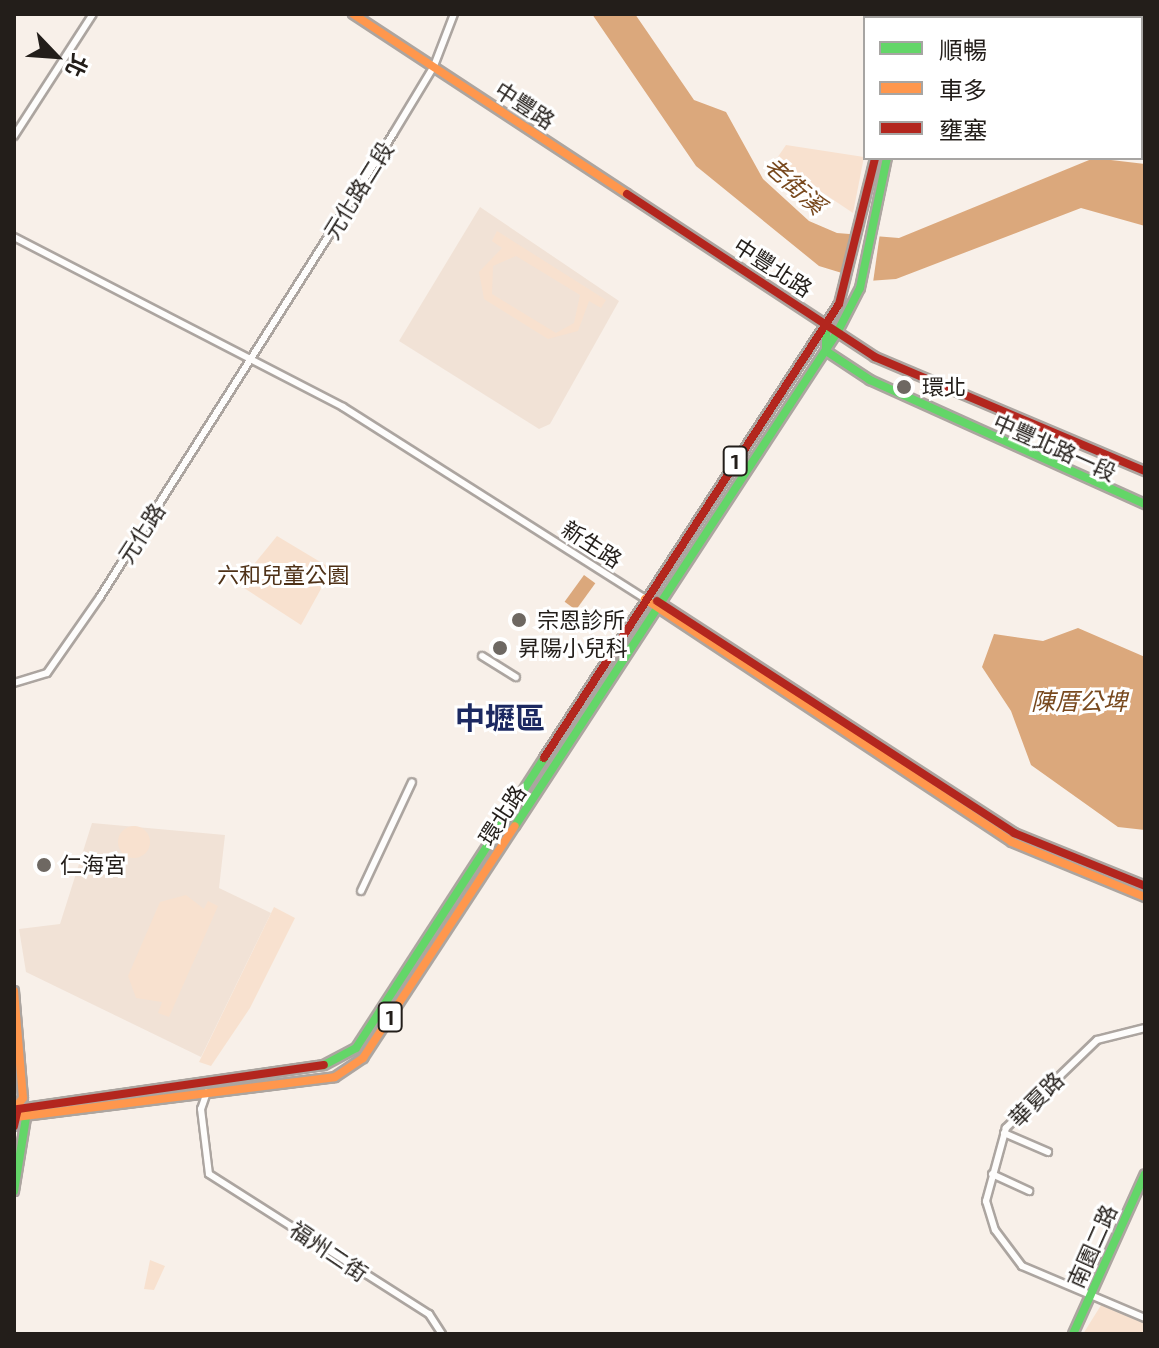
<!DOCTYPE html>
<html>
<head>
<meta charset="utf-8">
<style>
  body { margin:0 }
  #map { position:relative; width:1159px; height:1348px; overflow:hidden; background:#f8f0e9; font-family:"Exo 2","Noto Sans TC",sans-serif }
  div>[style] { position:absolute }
  .built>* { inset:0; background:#f1e2d6 }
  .green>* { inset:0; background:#f8e1cf }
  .round { border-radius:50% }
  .water>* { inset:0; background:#dba87c; transform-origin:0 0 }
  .pier>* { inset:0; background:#f8f0e9; transform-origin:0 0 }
  .roads { filter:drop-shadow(2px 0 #aca5a0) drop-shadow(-2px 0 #aca5a0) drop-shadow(0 2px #aca5a0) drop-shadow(0 -2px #aca5a0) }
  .street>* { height:6px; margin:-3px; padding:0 3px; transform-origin:3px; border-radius:3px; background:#fefdfc }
  .fast>* { height:8px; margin:-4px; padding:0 4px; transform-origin:4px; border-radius:4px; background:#63d668 }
  .slow>* { height:8px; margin:-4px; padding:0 4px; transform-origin:4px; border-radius:4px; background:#ff974d }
  .jam>* { height:8px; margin:-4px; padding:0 4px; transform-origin:4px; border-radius:4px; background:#b3261e }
  .dots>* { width:22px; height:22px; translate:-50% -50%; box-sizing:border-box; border:4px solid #fff; border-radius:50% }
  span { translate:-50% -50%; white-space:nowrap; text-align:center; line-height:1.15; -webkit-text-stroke:6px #fff; paint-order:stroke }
  .shield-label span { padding:2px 6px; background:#fff; border:2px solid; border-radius:6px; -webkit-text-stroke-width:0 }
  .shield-label { font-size:20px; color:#231e1a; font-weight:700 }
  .street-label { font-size:22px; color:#231e1a }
  .poi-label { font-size:22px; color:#231e1a }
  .left { translate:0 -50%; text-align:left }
  .park-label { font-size:22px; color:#4f3218 }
  .water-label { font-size:24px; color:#78491e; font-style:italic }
  .district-label { font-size:30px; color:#1c2961; font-weight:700 }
  .frame { position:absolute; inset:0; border:16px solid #231e1a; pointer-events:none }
  .legend { position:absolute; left:863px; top:16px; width:280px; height:144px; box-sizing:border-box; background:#fff; border:2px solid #a7a5a3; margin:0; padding:10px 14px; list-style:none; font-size:24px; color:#231e1a }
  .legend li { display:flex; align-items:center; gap:16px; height:40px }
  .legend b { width:40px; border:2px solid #a7a5a3 }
  .north { position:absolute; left:16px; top:16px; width:80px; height:80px; -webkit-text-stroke:6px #fff; paint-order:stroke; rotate:115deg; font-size:22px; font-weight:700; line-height:32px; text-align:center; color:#231e1a }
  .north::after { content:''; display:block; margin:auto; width:28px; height:36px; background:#231e1a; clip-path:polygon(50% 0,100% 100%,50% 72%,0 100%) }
</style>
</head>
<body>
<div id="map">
  <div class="built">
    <i style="clip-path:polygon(480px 207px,619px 301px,550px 424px,539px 429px,399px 341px)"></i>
    <i style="clip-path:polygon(92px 823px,225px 835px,219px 888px,271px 913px,201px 1057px,26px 972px,19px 929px,60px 924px)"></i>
  </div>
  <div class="green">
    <i style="clip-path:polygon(786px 145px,864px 157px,853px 213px,775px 161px)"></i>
    <i style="clip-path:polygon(evenodd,497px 231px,606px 300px,601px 308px,589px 301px,578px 331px,548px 339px,484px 299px,479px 272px,502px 248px,492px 241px,497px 231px,516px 256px,580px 295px,574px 323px,556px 333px,492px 294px,493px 266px,516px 256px)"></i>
    <i style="clip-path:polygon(277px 536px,332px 569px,301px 625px,238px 584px)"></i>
    <i class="round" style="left:118px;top:826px;width:32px;height:32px"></i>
    <i style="clip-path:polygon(186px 895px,204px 909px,208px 901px,218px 906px,169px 1017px,158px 1013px,162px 1002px,136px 998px,128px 976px,160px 902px)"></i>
    <i style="clip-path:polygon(274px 907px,295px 918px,250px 1008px,211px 1066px,199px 1062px)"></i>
    <i style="clip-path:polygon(150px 1260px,165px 1266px,154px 1290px,144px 1289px)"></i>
    <i style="clip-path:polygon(1103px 1302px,1145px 1321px,1144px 1334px,1083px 1334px)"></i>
  </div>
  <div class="water">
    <i style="clip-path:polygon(592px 14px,635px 14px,694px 100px,726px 112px,763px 179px,809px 221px,837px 233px,899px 238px,1094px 158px,1145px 164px,1145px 226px,1081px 208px,896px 279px,868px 281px,819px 266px,696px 166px)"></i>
    <i style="left:584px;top:575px;width:14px;height:33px;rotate:36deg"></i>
    <i style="clip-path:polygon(1078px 628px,1145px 657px,1145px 830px,1118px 827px,1031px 765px,1011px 711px,982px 667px,994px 634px,1043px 641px)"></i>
  </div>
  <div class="pier">
    <i style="left:853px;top:231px;width:27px;height:48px;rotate:8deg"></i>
  </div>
  <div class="roads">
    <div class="street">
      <i style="left:14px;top:136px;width:145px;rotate:-57.1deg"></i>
      <i style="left:14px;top:237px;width:370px;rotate:27.3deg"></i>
      <i style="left:343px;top:407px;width:358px;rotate:32.4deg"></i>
      <i style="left:482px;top:656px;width:40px;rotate:32deg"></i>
      <i style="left:14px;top:683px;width:34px;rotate:-17deg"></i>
      <i style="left:47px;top:673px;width:93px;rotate:-55.1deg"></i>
      <i style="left:100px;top:597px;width:548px;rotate:-57.67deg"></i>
      <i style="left:393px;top:134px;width:79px;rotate:-58.9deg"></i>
      <i style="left:434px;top:66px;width:56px;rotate:-69deg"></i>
      <i style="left:361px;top:891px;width:120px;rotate:-64.9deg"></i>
      <i style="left:1145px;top:1028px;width:49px;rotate:166deg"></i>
      <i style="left:1097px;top:1040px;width:127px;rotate:136deg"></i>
      <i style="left:1006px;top:1128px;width:76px;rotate:105.3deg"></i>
      <i style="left:986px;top:1201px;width:30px;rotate:73deg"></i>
      <i style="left:995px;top:1230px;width:45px;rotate:53.1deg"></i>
      <i style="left:1022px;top:1266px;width:134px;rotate:22.9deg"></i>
      <i style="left:207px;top:1092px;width:18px;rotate:109deg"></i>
      <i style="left:201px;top:1109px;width:65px;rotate:83deg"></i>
      <i style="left:209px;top:1174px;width:261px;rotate:32.5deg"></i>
      <i style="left:429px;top:1314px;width:24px;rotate:57deg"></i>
      <i style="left:1004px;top:1133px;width:48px;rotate:23.4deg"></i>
      <i style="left:992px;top:1174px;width:41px;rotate:24.7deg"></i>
    </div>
    <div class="fast">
      <i style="left:904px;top:18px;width:4px;rotate:-76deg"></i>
      <i style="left:916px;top:18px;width:4px;rotate:-76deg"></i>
      <i style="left:826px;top:324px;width:27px;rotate:90deg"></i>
      <i style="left:826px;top:351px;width:53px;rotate:33.4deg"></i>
      <i style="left:870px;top:380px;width:302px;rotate:24.3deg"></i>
      <i style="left:515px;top:826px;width:591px;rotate:-56.87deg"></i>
      <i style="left:838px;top:331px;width:48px;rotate:-62.9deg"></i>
      <i style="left:860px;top:288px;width:133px;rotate:-78.3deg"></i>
      <i style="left:324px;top:1065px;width:36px;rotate:-28deg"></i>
      <i style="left:356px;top:1048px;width:346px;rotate:-57deg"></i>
      <i style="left:14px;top:1191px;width:80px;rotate:-80.7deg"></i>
      <i style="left:1073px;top:1334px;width:175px;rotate:-65.8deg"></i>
    </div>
    <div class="slow">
      <i style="left:353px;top:14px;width:328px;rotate:33.3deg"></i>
      <i style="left:645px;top:599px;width:440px;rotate:33.5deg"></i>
      <i style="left:1012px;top:842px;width:144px;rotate:22.5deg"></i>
      <i style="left:14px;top:991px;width:107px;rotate:85.2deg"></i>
      <i style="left:23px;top:1098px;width:15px;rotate:127deg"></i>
      <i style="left:16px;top:1117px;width:321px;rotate:-7.1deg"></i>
      <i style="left:335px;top:1077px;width:34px;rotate:-34deg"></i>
      <i style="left:363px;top:1058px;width:277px;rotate:-56.8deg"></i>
    </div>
    <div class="jam">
      <i style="left:627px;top:194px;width:297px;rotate:33.3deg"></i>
      <i style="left:875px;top:357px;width:293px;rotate:22.9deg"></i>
      <i style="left:657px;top:601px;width:426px;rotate:33deg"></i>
      <i style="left:1014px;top:833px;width:141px;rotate:22deg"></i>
      <i style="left:544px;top:758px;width:541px;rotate:-56.99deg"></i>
      <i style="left:839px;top:304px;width:150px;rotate:-76.1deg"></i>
      <i style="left:14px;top:1126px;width:17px;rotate:-77deg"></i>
      <i style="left:18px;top:1109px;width:309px;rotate:-8.2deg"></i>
    </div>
  </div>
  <div class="dots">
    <i style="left:904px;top:387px;background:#6e6862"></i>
    <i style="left:519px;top:620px;background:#6e6862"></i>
    <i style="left:500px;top:648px;background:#6e6862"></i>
    <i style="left:44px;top:865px;background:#6e6862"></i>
  </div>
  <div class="shield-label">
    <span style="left:735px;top:461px">1</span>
    <span style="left:390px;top:1017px">1</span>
  </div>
  <div class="street-label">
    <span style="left:525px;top:105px;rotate:33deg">中豐路</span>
    <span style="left:358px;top:190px;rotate:-58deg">元化路二段</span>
    <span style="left:773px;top:267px;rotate:33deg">中豐北路</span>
    <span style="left:1055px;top:447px;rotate:24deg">中豐北路一段</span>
    <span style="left:141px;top:533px;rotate:-57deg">元化路</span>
    <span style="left:592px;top:544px;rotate:33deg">新生路</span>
    <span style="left:502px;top:815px;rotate:-57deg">環北路</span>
    <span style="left:1036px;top:1099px;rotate:-45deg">華夏路</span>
    <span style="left:1092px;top:1246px;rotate:-66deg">南園二路</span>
    <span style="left:329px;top:1251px;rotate:34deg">福州二街</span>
  </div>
  <div class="poi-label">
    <span class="left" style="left:922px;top:387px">環北</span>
    <span class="left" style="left:537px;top:620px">宗恩診所</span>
    <span class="left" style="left:518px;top:648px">昇陽小兒科</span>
    <span class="left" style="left:60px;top:865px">仁海宮</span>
  </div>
  <div class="park-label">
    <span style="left:283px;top:575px">六和兒童公園</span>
  </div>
  <div class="water-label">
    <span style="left:795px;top:185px;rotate:42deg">老街溪</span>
    <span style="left:1079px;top:701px">陳厝公埤</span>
  </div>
  <div class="district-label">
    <span style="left:500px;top:717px">中壢區</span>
  </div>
  <div class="frame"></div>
  <ul class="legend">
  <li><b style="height:10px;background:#63d668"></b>順暢</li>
  <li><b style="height:10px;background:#ff974d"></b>車多</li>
  <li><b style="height:10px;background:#b3261e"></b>壅塞</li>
  </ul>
  <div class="north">北</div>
</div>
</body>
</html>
